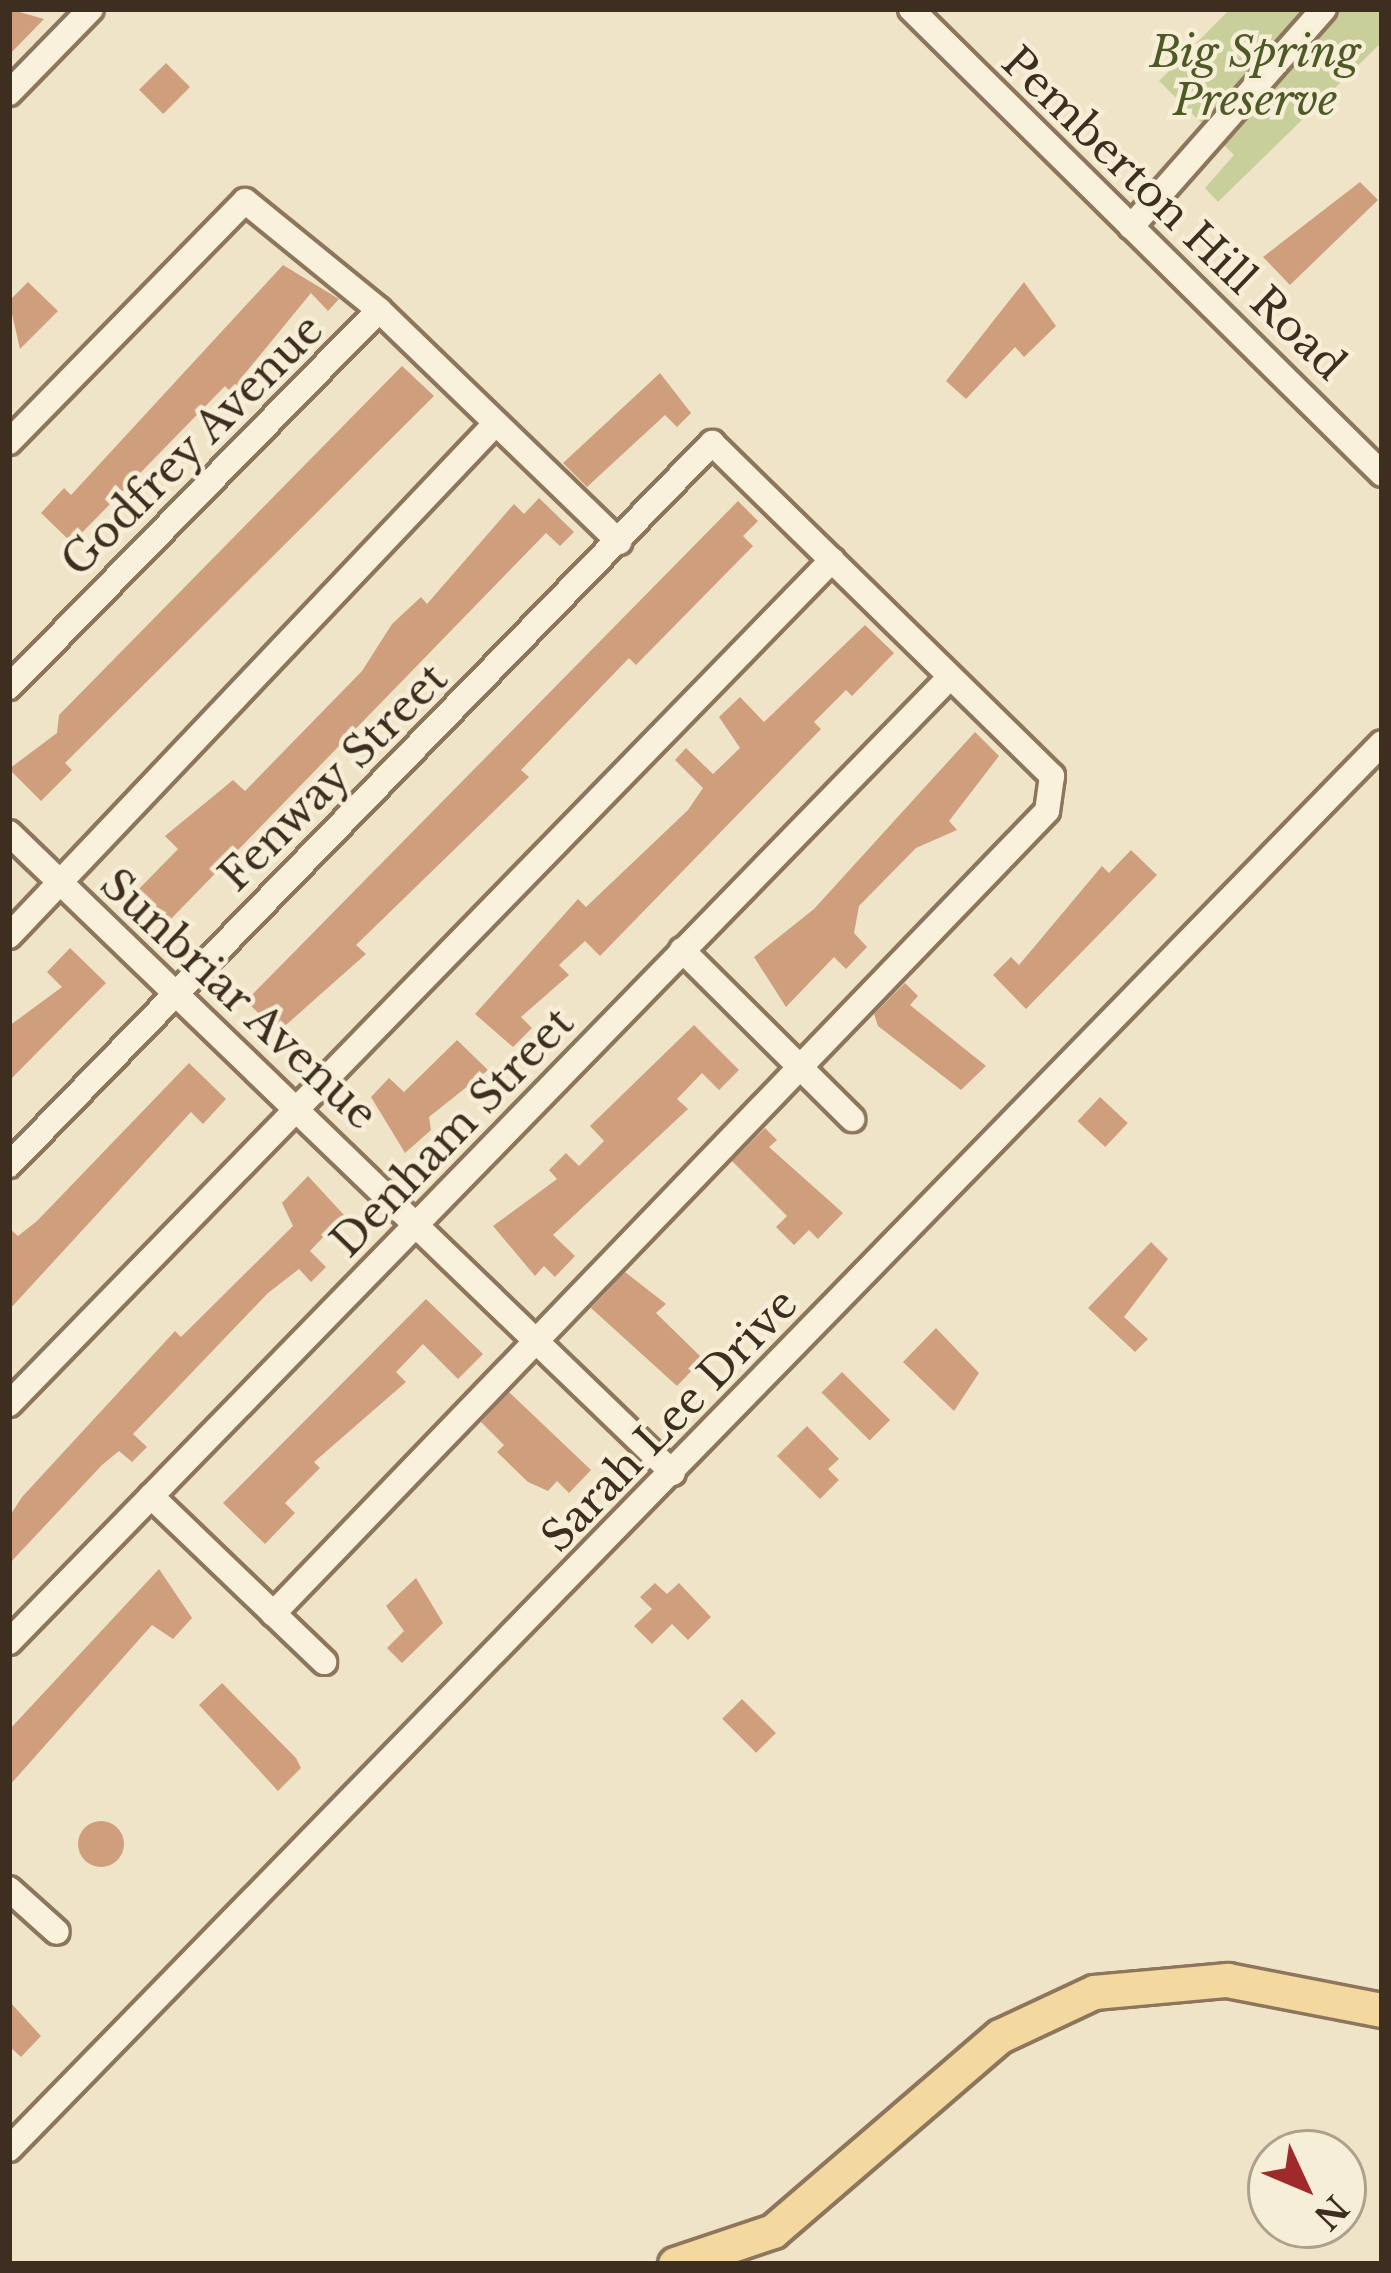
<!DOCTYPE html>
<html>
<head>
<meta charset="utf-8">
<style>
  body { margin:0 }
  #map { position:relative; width:1391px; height:2273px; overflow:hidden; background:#f0e4c8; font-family:"Libre Baskerville",serif }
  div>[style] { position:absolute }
  .green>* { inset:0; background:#c9cf9b }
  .building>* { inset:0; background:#cf9f7d; transform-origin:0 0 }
  .round { border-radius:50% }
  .roads { filter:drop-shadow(3px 0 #8d765c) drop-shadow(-3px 0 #8d765c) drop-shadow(0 3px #8d765c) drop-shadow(0 -3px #8d765c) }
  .minor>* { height:24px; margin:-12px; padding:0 12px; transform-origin:12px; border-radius:12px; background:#faf1dc }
  .major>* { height:33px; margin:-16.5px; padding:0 16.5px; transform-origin:16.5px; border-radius:16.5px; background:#f3d9a0 }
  span { translate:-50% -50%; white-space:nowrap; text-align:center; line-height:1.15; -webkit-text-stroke:9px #f7eed8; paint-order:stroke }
  .park-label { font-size:42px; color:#4d5a26; font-style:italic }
  .street-label { font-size:42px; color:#3d2e20 }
  .frame { position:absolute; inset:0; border:12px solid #3d2e20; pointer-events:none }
  .north { position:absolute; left:1247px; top:2129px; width:120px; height:120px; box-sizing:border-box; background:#f7eed8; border:3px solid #ada18e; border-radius:50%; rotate:134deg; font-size:33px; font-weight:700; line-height:48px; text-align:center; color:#3d2e20 }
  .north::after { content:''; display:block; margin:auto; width:42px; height:54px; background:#9e2a2b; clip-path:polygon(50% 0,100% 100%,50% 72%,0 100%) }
</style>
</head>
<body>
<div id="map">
  <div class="green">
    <i style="clip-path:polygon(1230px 9px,1382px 9px,1382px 42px,1218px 202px,1205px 188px,1234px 155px,1159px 81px)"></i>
  </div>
  <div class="building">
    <i style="clip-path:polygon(9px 9px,44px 19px,9px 55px)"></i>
    <i style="left:166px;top:63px;width:34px;height:38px;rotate:45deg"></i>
    <i style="clip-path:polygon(1360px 182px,1378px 200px,1290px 285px,1263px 257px)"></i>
    <i style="clip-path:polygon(283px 265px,339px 299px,328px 311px,311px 293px,242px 377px,250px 385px,237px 398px,225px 386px,72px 543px,41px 513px,64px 488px,71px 495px)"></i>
    <i style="clip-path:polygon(28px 282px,58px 311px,20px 349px,9px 301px)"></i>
    <i style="clip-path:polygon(1024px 282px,1056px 326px,1024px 357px,1015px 347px,966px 399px,946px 381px)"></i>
    <i style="clip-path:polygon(402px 366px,434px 396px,65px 763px,72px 770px,41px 801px,9px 769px,57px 733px,59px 715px)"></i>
    <i style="clip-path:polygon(660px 373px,691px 413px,677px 427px,665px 415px,587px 487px,563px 463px)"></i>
    <i style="clip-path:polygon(539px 498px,574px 532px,560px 546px,546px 533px,167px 923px,136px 892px,178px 849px,165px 836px,233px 780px,245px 791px,362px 671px,392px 624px,421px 597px,427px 604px,514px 504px,524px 514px)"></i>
    <i style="clip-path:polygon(738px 501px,758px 521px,743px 536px,753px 546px,636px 665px,629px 658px,521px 770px,529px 777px,356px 945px,366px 954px,278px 1032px,246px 1001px)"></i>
    <i style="clip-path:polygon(865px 625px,894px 653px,852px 696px,846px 690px,814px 722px,821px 729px,600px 956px,585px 941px,559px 965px,569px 975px,521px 1017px,532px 1028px,513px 1047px,475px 1014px,578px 899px,586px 907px,688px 810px,703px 788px,675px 760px,686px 748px,713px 774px,740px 748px,719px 717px,740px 697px,764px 722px)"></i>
    <i style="clip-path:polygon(975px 732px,999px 756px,949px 821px,957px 830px,916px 848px,859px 906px,854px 933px,867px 947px,846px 969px,834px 957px,786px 1007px,754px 957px,814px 909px)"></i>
    <i style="clip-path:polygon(1131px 850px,1157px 875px,1026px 1009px,993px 975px,1011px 957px,1019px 965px,1102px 866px,1109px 873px)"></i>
    <i style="clip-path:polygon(70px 948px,106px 983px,9px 1081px,9px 1026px,62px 987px,47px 972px)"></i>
    <i style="clip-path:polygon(905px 983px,918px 996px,910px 1005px,986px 1066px,961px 1090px,878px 1026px,874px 1014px)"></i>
    <i style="clip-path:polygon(694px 1025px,739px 1070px,719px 1090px,702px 1073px,677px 1099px,688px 1109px,553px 1235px,575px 1256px,555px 1277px,544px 1266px,535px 1276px,493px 1226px,557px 1179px,549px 1170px,566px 1153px,579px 1166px,604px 1141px,590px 1126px)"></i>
    <i style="clip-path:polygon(457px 1040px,488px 1070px,429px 1117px,431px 1130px,405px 1153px,371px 1097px,389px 1078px,404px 1092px)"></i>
    <i style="clip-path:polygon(189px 1063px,226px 1099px,203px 1124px,191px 1112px,9px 1310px,9px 1228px,18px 1236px,37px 1221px)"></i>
    <i style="left:1100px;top:1097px;width:38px;height:33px;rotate:43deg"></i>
    <i style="clip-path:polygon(765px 1128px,777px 1140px,769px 1147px,843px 1213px,818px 1239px,809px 1230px,794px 1245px,776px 1227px,787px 1216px,732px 1161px)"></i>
    <i style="clip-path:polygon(308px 1176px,344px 1215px,310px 1251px,326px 1267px,311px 1282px,299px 1269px,268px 1293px,133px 1434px,147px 1447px,132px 1462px,119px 1451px,102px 1465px,9px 1564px,9px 1517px,22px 1497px,175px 1331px,181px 1337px,293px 1226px,282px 1203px)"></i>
    <i style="clip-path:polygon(1151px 1242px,1168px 1259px,1124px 1317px,1148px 1339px,1135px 1352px,1088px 1308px)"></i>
    <i style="clip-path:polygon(625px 1272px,666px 1304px,656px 1313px,703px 1359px,677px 1386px,591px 1308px)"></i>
    <i style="clip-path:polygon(426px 1299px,483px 1354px,458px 1379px,423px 1344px,396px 1372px,406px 1382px,314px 1462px,320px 1468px,285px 1503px,295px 1513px,265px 1544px,223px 1503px)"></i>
    <i style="clip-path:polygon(936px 1328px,979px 1373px,954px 1411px,903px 1362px)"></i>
    <i style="left:842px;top:1372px;width:68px;height:29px;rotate:45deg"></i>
    <i style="clip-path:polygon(509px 1392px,591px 1470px,569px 1493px,557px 1481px,548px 1491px,528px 1482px,497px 1452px,504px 1445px,481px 1422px)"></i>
    <i style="clip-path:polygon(807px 1426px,839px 1459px,828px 1469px,839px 1480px,820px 1499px,777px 1456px)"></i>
    <i style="clip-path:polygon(159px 1569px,192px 1618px,173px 1639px,152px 1625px,9px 1786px,9px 1730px)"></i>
    <i style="clip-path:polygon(416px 1578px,443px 1623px,402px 1663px,387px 1648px,404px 1631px,386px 1606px)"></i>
    <i style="clip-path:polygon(655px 1583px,667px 1594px,679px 1583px,711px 1617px,688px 1640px,672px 1624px,652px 1644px,634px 1626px,652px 1609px,640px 1597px)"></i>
    <i style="clip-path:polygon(222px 1683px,296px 1758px,301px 1768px,278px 1791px,199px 1705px)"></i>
    <i style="left:742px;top:1699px;width:48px;height:28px;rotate:45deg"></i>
    <i class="round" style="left:78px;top:1821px;width:46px;height:46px"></i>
    <i style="clip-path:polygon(9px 2001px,41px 2036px,21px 2057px,9px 2046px)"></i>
  </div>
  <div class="roads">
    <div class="minor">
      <i style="left:911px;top:9px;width:662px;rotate:44.63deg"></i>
      <i style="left:9px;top:93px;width:117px;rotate:-45.7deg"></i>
      <i style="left:1131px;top:227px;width:291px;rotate:-48.5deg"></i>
      <i style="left:9px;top:442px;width:337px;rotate:-45.6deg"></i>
      <i style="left:245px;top:201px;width:173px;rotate:39.1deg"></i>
      <i style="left:379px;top:310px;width:334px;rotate:44deg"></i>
      <i style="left:9px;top:687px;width:528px;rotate:-45.54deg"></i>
      <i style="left:9px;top:833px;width:922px;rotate:43.95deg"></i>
      <i style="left:9px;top:936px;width:707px;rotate:-46.49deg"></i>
      <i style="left:682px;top:950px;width:240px;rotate:44.8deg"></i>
      <i style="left:9px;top:1165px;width:1008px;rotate:-45.76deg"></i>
      <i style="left:712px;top:443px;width:476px;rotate:44.4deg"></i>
      <i style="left:1052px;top:776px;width:35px;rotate:98deg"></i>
      <i style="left:1047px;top:811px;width:1115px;rotate:133.95deg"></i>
      <i style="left:9px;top:1404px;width:1179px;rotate:-45.72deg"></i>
      <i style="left:151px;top:1496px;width:240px;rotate:43.8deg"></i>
      <i style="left:9px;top:1642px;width:1348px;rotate:-45.72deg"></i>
      <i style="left:9px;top:1889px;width:64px;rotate:41.9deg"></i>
      <i style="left:9px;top:2149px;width:1965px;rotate:-45.68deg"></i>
    </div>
    <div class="major">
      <i style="left:675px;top:2264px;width:103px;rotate:-18.6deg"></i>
      <i style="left:773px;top:2231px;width:299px;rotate:-40.7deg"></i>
      <i style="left:1000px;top:2036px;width:104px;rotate:-25.1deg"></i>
      <i style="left:1094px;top:1992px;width:134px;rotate:-5.2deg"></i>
      <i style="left:1227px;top:1980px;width:158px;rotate:11deg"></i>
    </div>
  </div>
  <div class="park-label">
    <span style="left:1255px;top:76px">Big Spring<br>Preserve</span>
  </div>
  <div class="street-label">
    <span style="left:1174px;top:213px;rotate:44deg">Pemberton Hill Road</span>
    <span style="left:192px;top:445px;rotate:-45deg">Godfrey Avenue</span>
    <span style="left:333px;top:777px;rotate:-45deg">Fenway Street</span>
    <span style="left:239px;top:999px;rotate:43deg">Sunbriar Avenue</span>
    <span style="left:452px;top:1132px;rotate:-46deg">Denham Street</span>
    <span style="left:669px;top:1420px;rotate:-46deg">Sarah Lee Drive</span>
  </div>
  <div class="frame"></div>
  <div class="north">N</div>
</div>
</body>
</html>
